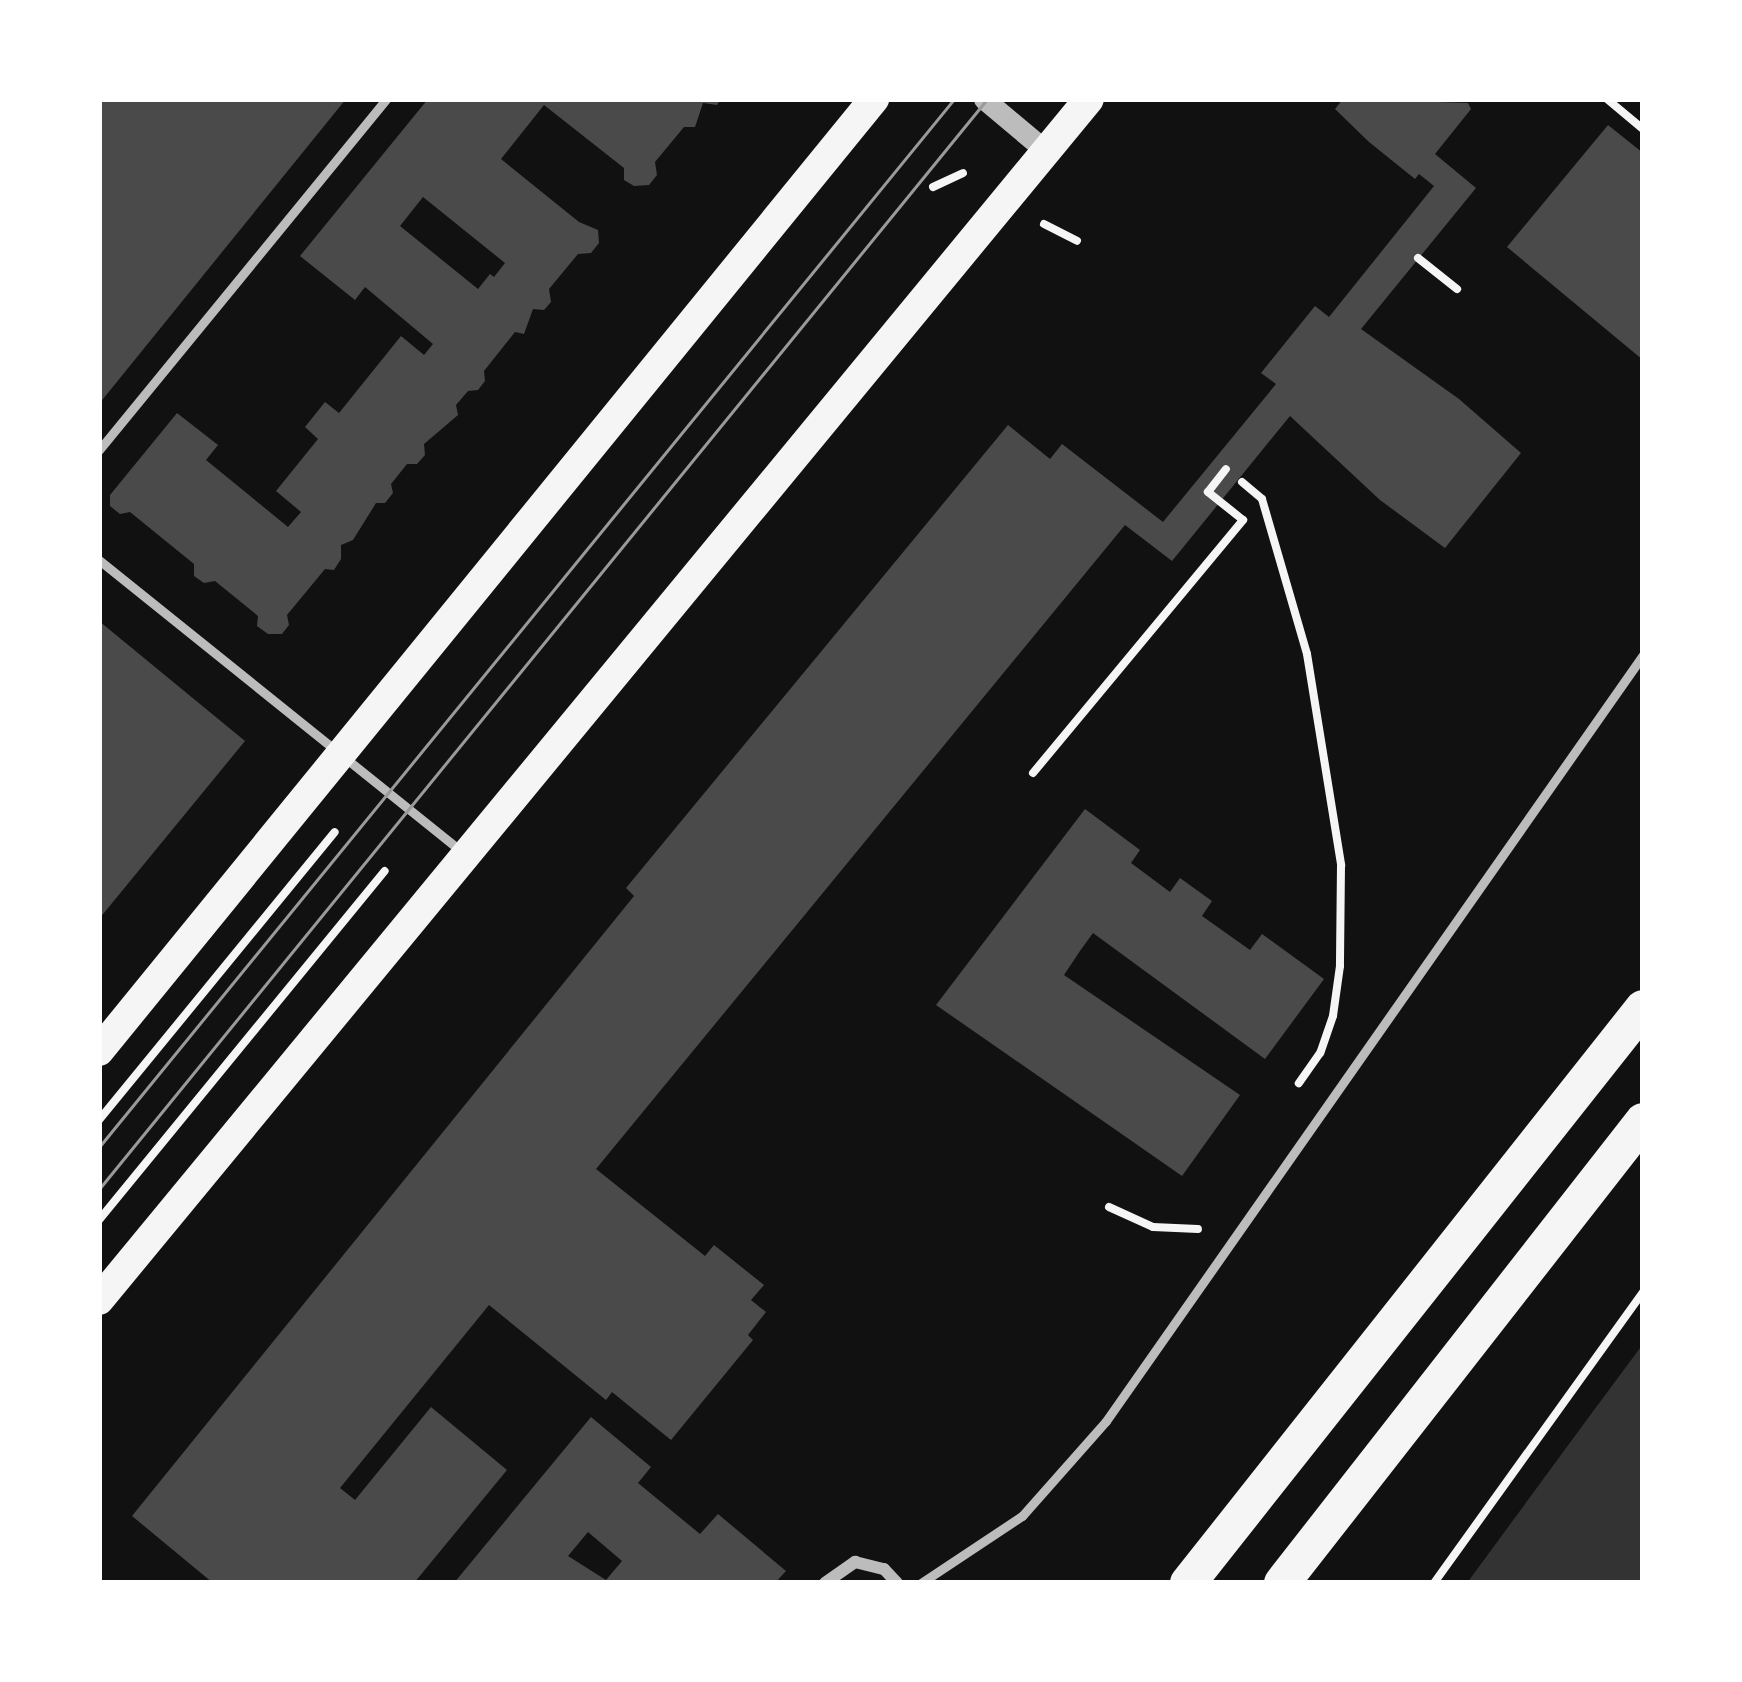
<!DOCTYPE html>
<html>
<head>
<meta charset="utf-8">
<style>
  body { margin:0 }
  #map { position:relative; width:1742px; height:1682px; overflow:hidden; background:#111; font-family:"Roboto Condensed",sans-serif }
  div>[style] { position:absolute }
  .water>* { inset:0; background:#333 }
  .building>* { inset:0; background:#4a4a4a }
  .path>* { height:8px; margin:-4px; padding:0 4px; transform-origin:4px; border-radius:4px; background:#f5f5f5 }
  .service>* { height:9px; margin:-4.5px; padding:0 4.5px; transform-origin:4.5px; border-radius:4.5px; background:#bcbcbc }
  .minor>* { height:12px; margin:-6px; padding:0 6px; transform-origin:6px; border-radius:6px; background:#bcbcbc }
  .tertiary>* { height:21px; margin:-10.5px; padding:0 10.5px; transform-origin:10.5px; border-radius:10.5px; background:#bcbcbc }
  .primary>* { height:30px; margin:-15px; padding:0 15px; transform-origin:15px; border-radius:15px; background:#f5f5f5 }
  .motorway>* { height:36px; margin:-18px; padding:0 18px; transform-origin:18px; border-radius:18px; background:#f5f5f5 }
  .tram>* { height:3px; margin:-1.5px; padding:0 1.5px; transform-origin:1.5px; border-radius:1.5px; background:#9a9a9a }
  span { translate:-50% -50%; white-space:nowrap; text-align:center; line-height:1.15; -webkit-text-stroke:10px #fff; paint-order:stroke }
  .frame { position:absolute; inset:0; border:102px solid #fff; pointer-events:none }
</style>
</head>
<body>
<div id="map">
  <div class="water">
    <i style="clip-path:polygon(1643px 1344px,1643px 1583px,1467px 1583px,1594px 1410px)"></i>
  </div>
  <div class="building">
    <i style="clip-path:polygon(99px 99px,346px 99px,99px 404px)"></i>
    <i style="clip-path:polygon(evenodd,428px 99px,721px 99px,717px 105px,703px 103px,695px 127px,684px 127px,655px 162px,657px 175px,649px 185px,634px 186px,624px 180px,624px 168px,544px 105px,501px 159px,579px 222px,598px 230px,599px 243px,591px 253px,578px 254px,549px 289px,551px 302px,544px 310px,533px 309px,524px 334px,515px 332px,484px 371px,485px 381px,478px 390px,468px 391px,456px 405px,458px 415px,424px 444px,425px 455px,417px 464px,407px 464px,391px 484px,393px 493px,385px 503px,376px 503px,353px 540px,341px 545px,341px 559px,334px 570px,325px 569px,287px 615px,289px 625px,282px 634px,268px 634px,257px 626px,258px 616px,215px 581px,204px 583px,194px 576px,194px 564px,130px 512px,120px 514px,110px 506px,110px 495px,177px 413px,218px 445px,206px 460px,288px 527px,301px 512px,276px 491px,318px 439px,305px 427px,325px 402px,339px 413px,401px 336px,424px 355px,433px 344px,365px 287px,355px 300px,300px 256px,428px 99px,423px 197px,505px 263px,494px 277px,490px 274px,478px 289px,400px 226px,423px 197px)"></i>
    <i style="clip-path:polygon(1343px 99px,1468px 103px,1471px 109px,1435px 154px,1476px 188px,1361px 329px,1459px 399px,1521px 453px,1445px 548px,1380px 500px,1290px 416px,1172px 561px,1125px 525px,596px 1169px,705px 1256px,714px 1245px,764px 1285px,751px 1300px,766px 1312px,748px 1335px,753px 1340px,671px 1440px,612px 1392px,606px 1400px,489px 1305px,340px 1488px,355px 1500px,431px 1407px,507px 1470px,414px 1583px,213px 1583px,132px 1516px,634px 896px,626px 888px,1008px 425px,1050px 459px,1062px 444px,1163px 522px,1276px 384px,1261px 373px,1315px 306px,1329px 317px,1434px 186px,1419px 174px,1415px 179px,1369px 142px,1335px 109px)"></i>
    <i style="clip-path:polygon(1608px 125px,1643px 153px,1643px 360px,1507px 247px)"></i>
    <i style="clip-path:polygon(99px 621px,245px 741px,99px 919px)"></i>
    <i style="clip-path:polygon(1085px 809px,1140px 850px,1131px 863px,1170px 892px,1180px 878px,1212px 901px,1202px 916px,1250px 950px,1262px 934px,1324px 979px,1265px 1059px,1093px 933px,1080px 951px,1064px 975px,1240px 1095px,1182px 1176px,936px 1005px)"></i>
    <i style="clip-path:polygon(evenodd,591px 1417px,651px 1467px,638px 1483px,700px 1534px,718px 1514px,786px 1571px,775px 1583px,454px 1583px,591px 1417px,588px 1532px,622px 1561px,606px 1580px,568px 1556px,588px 1532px)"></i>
  </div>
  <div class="path">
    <i style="left:1607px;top:99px;width:47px;rotate:39.8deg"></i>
    <i style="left:933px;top:187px;width:33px;rotate:-25deg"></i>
    <i style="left:1044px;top:224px;width:37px;rotate:27deg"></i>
    <i style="left:1418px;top:258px;width:50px;rotate:38.5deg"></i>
    <i style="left:1242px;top:482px;width:26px;rotate:40deg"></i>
    <i style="left:1262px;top:499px;width:161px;rotate:73.8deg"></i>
    <i style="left:1307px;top:654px;width:214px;rotate:80.8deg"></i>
    <i style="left:1341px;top:865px;width:101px;rotate:90.6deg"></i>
    <i style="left:1340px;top:966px;width:50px;rotate:98deg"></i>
    <i style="left:1333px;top:1016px;width:39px;rotate:109deg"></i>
    <i style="left:1320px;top:1053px;width:37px;rotate:125deg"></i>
    <i style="left:1033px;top:773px;width:329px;rotate:-50.3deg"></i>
    <i style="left:1243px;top:520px;width:45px;rotate:-141.3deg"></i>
    <i style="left:1208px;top:492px;width:29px;rotate:-52deg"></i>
    <i style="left:99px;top:1120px;width:372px;rotate:-50.7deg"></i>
    <i style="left:1109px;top:1207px;width:48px;rotate:24.4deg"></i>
    <i style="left:1153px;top:1227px;width:45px;rotate:2.5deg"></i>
    <i style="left:99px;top:1220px;width:451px;rotate:-50.7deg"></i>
    <i style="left:1434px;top:1583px;width:358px;rotate:-54.3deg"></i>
  </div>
  <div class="service">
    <i style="left:99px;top:450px;width:453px;rotate:-50.7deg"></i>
    <i style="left:99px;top:560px;width:468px;rotate:38.8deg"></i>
    <i style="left:921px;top:1583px;width:121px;rotate:-33.6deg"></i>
    <i style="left:1022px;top:1516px;width:127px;rotate:-48.5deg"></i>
    <i style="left:1106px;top:1421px;width:935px;rotate:-54.97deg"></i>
  </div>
  <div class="minor">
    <i style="left:825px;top:1583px;width:37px;rotate:-35deg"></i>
    <i style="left:855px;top:1562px;width:30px;rotate:14deg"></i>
    <i style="left:884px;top:1569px;width:19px;rotate:47deg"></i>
  </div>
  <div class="tertiary">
    <i style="left:984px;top:99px;width:81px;rotate:40deg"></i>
  </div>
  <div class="primary">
    <i style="left:99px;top:1051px;width:1228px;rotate:-50.85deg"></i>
    <i style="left:99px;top:1300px;width:1556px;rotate:-50.5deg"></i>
  </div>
  <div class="motorway">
    <i style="left:1188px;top:1583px;width:733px;rotate:-51.65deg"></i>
    <i style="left:1282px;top:1583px;width:586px;rotate:-52deg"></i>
  </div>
  <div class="tram">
    <i style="left:99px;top:1147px;width:1353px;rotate:-50.79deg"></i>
    <i style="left:99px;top:1189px;width:1406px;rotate:-50.83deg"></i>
  </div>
  <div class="frame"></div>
</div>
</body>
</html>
